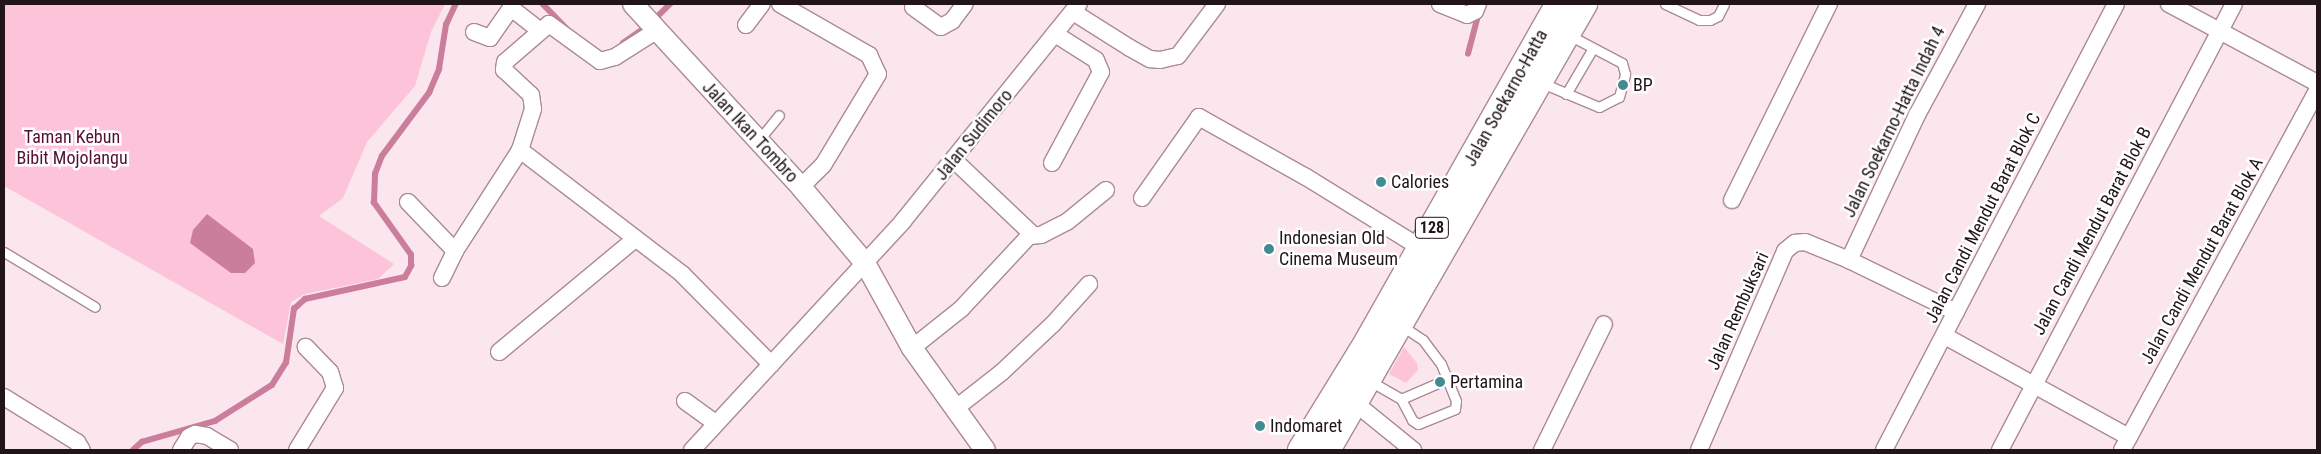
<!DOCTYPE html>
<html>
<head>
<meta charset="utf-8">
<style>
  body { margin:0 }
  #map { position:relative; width:2321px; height:454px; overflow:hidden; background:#fbe6ed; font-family:"Roboto Condensed",sans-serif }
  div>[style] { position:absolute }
  .green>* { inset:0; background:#fdc4d9 }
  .water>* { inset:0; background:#cb7d9c }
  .stream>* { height:5.5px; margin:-2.75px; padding:0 2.75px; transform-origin:2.75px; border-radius:2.75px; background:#cb7d9c }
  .roads { filter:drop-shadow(1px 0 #aa8a95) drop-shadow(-1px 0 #aa8a95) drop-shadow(0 1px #aa8a95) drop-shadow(0 -1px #aa8a95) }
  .service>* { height:9px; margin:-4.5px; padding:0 4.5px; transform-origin:4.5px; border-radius:4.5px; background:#fff }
  .minor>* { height:16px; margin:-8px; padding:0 8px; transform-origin:8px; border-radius:8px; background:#fff }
  .tertiary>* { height:20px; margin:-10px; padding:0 10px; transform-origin:10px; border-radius:10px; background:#fff }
  .primary>* { height:26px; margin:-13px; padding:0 13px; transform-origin:13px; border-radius:13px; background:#fff }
  .dots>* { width:14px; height:14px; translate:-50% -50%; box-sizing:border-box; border:2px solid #fff; border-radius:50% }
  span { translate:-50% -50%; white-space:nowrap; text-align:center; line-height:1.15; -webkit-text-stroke:5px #fff; paint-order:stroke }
  .shield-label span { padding:1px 4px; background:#fff; border:1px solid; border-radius:4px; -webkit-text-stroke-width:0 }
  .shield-label { font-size:16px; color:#21151a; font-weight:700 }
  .poi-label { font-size:18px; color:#21151a }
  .left { translate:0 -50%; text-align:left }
  .street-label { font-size:18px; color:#21151a }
  .park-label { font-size:18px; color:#550f32 }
  .frame { position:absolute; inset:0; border:5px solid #21151a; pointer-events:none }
</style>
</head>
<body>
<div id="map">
  <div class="green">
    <i style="clip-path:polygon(4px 4px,445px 4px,431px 32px,415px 86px,367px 142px,343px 198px,319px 216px,394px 264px,378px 279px,305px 294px,291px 302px,283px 344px,4px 186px)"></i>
    <i style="clip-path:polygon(1404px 347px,1417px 363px,1418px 370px,1406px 383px,1389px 374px)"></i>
  </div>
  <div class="water">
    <i style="clip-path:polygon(207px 214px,253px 249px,255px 263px,245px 273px,231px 273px,190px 243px,193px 230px)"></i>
  </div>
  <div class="stream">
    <i style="left:543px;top:4px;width:37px;rotate:46deg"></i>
    <i style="left:654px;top:20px;width:23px;rotate:-45deg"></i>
    <i style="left:623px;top:43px;width:21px;rotate:-35deg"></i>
    <i style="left:1468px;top:54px;width:43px;rotate:-75.3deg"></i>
    <i style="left:133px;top:450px;width:12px;rotate:-42deg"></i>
    <i style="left:142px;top:442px;width:76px;rotate:-16deg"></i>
    <i style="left:215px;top:421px;width:67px;rotate:-32.3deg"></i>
    <i style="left:272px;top:385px;width:26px;rotate:-58deg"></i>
    <i style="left:286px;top:363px;width:55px;rotate:-81.6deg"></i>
    <i style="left:294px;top:309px;width:15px;rotate:-42deg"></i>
    <i style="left:305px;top:299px;width:102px;rotate:-12.4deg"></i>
    <i style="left:405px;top:277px;width:13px;rotate:-61deg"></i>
    <i style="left:411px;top:266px;width:11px;rotate:-90deg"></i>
    <i style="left:411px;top:255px;width:64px;rotate:-125.4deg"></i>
    <i style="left:374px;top:203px;width:29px;rotate:-88deg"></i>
    <i style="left:375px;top:174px;width:19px;rotate:-69deg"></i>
    <i style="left:382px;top:156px;width:79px;rotate:-53.3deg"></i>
    <i style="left:429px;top:93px;width:26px;rotate:-67deg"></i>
    <i style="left:439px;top:69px;width:45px;rotate:-81deg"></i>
    <i style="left:446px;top:25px;width:23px;rotate:-65deg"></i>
  </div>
  <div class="roads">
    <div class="service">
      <i style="left:1665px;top:4px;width:38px;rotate:25deg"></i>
      <i style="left:1699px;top:20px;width:11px"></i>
      <i style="left:1710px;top:20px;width:9px;rotate:-27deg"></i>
      <i style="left:1718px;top:16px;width:13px;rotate:-63deg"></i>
      <i style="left:1542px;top:83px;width:62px;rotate:22.8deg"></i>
      <i style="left:1599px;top:107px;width:22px;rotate:-27deg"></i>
      <i style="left:1619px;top:97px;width:24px;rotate:-75deg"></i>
      <i style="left:1625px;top:74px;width:11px;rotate:-105deg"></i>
      <i style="left:1622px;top:63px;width:60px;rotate:-152.2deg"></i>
      <i style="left:1566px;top:94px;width:53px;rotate:-59.6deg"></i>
      <i style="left:758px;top:141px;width:33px;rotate:-51deg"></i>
      <i style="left:4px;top:252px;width:106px;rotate:31.1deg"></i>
      <i style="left:1370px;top:381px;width:36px;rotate:30deg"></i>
      <i style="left:1401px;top:399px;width:24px;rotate:62deg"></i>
      <i style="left:1412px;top:420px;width:7px;rotate:34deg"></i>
      <i style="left:1418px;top:424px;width:40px;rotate:-22deg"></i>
      <i style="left:1455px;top:409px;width:8px;rotate:-83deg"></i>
      <i style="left:1456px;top:401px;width:40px;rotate:-112deg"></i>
      <i style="left:1441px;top:364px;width:30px;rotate:-127deg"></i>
      <i style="left:1423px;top:340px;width:27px;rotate:-146deg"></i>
      <i style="left:1401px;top:399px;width:50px;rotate:-23.5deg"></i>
    </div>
    <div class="minor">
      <i style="left:780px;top:4px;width:103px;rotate:29.8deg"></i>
      <i style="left:869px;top:55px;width:21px;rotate:65deg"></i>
      <i style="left:878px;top:74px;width:106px;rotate:121.1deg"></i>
      <i style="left:823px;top:165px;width:31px;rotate:135deg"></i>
      <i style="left:1440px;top:4px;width:29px;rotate:22deg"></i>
      <i style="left:1467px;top:15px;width:9px;rotate:-27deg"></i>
      <i style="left:1475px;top:11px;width:8px;rotate:-67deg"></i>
      <i style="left:2169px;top:4px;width:168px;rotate:28.1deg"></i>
      <i style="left:913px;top:7px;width:34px;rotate:36deg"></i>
      <i style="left:941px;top:27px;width:13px;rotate:-29deg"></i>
      <i style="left:952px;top:21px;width:21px;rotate:-53deg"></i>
      <i style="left:1073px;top:12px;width:67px;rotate:32.3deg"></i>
      <i style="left:1130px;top:48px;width:23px;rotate:29deg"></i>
      <i style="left:1150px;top:59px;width:10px;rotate:6deg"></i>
      <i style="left:1160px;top:60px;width:18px;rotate:-13deg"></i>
      <i style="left:1178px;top:56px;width:65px;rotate:-53.1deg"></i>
      <i style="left:746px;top:25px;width:26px;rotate:-53deg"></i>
      <i style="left:474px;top:32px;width:17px;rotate:21deg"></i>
      <i style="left:490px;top:38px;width:37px;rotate:-55deg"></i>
      <i style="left:511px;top:8px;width:37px;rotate:38deg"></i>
      <i style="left:520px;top:150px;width:204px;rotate:37.4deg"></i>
      <i style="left:682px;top:274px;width:127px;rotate:45.3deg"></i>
      <i style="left:954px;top:160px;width:109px;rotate:43.5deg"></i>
      <i style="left:1052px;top:163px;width:103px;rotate:-61.7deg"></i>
      <i style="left:1101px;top:72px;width:13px;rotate:-113deg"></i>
      <i style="left:1096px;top:60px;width:49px;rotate:-147.6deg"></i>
      <i style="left:1142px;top:198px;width:99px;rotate:-54.9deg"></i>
      <i style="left:1199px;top:117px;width:123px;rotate:29.3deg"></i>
      <i style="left:1306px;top:177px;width:135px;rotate:31.7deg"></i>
      <i style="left:1732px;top:200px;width:219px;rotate:-63.7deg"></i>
      <i style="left:408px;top:202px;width:68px;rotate:46.2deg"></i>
      <i style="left:1849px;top:260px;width:160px;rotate:-64.9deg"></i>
      <i style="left:1917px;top:115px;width:126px;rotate:-61.6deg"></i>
      <i style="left:442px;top:278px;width:30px;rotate:-64deg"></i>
      <i style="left:455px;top:251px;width:120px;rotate:-57.2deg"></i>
      <i style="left:520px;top:150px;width:43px;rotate:-72.4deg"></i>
      <i style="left:533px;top:109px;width:14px;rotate:-98deg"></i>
      <i style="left:531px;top:95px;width:37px;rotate:-137deg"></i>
      <i style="left:504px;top:70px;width:8px;rotate:-83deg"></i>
      <i style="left:505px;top:62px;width:58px;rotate:-40.8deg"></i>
      <i style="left:549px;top:24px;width:63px;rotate:36deg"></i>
      <i style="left:600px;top:61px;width:16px;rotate:-15deg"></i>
      <i style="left:615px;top:57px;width:49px;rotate:-32.4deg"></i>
      <i style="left:1945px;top:336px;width:210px;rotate:28.8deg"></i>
      <i style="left:912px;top:348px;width:63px;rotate:-38.5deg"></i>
      <i style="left:961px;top:309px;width:100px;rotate:-47deg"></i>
      <i style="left:1029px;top:236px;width:12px;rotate:-5deg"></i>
      <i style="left:1041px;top:235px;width:30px;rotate:-27deg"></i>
      <i style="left:1068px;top:221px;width:49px;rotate:-39.2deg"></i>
      <i style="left:499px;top:352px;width:177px;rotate:-39.7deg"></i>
      <i style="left:4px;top:397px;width:86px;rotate:31.7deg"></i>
      <i style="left:77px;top:442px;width:9px;rotate:58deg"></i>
      <i style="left:685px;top:401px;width:37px;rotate:36deg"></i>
      <i style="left:1355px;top:403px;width:75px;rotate:39deg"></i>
      <i style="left:956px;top:408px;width:58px;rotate:-38deg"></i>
      <i style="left:1002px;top:372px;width:70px;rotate:-43.3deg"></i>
      <i style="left:1053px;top:324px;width:54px;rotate:-48deg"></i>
      <i style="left:181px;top:450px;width:15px;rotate:-58deg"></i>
      <i style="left:189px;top:437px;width:7px;rotate:-27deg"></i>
      <i style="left:195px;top:434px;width:12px;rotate:9deg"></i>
      <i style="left:207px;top:436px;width:27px;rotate:31deg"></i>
      <i style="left:297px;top:450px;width:73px;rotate:-58.5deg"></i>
      <i style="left:335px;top:388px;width:17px;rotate:-107deg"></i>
      <i style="left:330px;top:372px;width:35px;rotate:-134deg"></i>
      <i style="left:692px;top:450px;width:311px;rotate:-47.3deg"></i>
      <i style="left:903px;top:221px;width:279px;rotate:-51deg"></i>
      <i style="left:1542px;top:450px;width:140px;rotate:-63.8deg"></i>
      <i style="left:1699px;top:450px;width:217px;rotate:-66.6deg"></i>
      <i style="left:1785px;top:251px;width:13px;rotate:-39deg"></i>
      <i style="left:1795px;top:243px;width:10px;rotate:-6deg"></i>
      <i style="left:1805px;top:242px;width:48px;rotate:22.2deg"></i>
      <i style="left:1849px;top:260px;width:119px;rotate:25.9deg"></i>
      <i style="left:1884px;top:450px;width:503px;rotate:-62.52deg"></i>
      <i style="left:2000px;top:450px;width:504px;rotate:-62.32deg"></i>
      <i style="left:2122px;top:450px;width:409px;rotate:-61.5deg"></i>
    </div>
    <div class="tertiary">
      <i style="left:633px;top:4px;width:248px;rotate:47.4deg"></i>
      <i style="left:801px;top:187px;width:99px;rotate:49.9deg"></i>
      <i style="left:865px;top:263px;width:97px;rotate:61.1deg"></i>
      <i style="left:912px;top:348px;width:125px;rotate:54.4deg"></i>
    </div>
    <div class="primary">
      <i style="left:1301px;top:450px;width:128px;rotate:-58.4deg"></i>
      <i style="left:1368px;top:341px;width:387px;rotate:-60.5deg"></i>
      <i style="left:1327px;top:450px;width:515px;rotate:-60.05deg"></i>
    </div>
  </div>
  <div class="dots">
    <i style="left:1623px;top:85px;background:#438a92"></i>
    <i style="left:1381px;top:182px;background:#438a92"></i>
    <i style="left:1269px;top:249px;background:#438a92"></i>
    <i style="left:1440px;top:382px;background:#438a92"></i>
    <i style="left:1260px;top:426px;background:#438a92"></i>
  </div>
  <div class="shield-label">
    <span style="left:1432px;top:228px">128</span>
  </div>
  <div class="poi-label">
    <span class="left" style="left:1633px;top:85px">BP</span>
    <span class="left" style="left:1391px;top:182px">Calories</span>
    <span class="left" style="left:1279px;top:249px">Indonesian Old<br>Cinema Museum</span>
    <span class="left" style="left:1450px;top:382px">Pertamina</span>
    <span class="left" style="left:1270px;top:426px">Indomaret</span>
  </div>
  <div class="street-label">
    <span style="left:1506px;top:98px;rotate:-61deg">Jalan Soekarno-Hatta</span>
    <span style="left:1894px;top:122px;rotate:-64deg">Jalan Soekarno-Hatta Indah 4</span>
    <span style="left:750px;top:132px;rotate:47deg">Jalan Ikan Tombro</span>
    <span style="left:974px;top:135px;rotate:-51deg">Jalan Sudimoro</span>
    <span style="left:1983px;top:218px;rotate:-63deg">Jalan Candi Mendut Barat Blok C</span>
    <span style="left:2092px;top:231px;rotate:-62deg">Jalan Candi Mendut Barat Blok B</span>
    <span style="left:2202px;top:261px;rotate:-61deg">Jalan Candi Mendut Barat Blok A</span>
    <span style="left:1738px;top:311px;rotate:-66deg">Jalan Rembuksari</span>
  </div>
  <div class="park-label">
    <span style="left:72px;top:148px">Taman Kebun<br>Bibit Mojolangu</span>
  </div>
  <div class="frame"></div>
</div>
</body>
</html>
